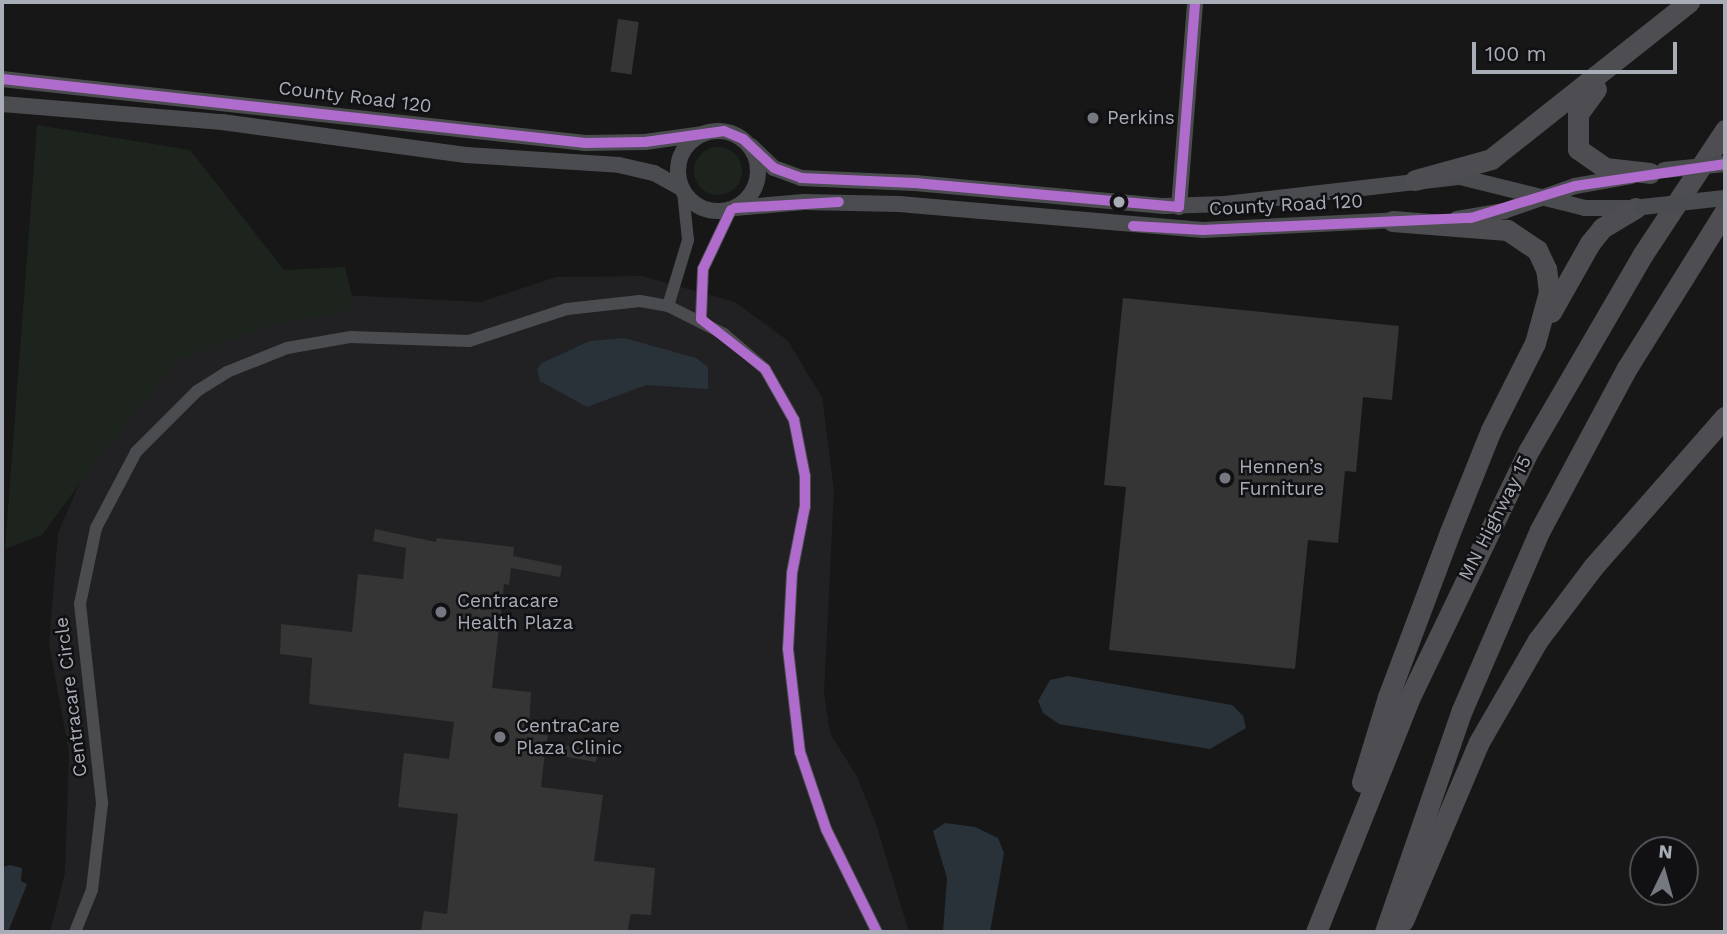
<!DOCTYPE html>
<html>
<head>
<meta charset="utf-8">
<style>
  body { margin:0 }
  #map { position:relative; width:1727px; height:934px; overflow:hidden; background:#171717; font-family:"Work Sans",sans-serif }
  div>[style] { position:absolute }
  .built>* { inset:0; background:#212123 }
  .green>* { inset:0; background:#1d241e }
  .round { border-radius:50% }
  .water>* { inset:0; background:#2a3239 }
  .building>* { inset:0; background:#353536; transform-origin:0 0 }
  .minor>* { height:12px; margin:-6px; padding:0 6px; transform-origin:6px; border-radius:6px; background:#4b4c50 }
  .tertiary>* { height:16px; margin:-8px; padding:0 8px; transform-origin:8px; border-radius:8px; background:#4b4c50 }
  .tertiary>.ring { margin:-8px; padding:0; box-sizing:content-box; background:none; border:16px solid #4b4c50; border-radius:50% }
  .trunk>* { height:21px; margin:-10.5px; padding:0 10.5px; transform-origin:10.5px; border-radius:10.5px; background:#4e4e52 }
  .tertiary-bridge>* { height:16px; margin:-8px; padding:0 8px; transform-origin:8px; border-radius:8px; background:#4b4c50 }
  .bus-1>* { height:10px; margin:-5px; padding:0 5px; transform-origin:5px; border-radius:5px; background:#b06ccc }
  .dots>* { width:19px; height:19px; translate:-50% -50%; box-sizing:border-box; border:4px solid #111113; border-radius:50% }
  span { translate:-50% -50%; white-space:nowrap; text-align:center; line-height:1.15; -webkit-text-stroke:5px #111113; paint-order:stroke }
  .street-label { font-size:19px; color:#a8adb8 }
  .poi-label { font-size:19px; color:#a8adb8 }
  .left { translate:0 -50%; text-align:left }
  .frame { position:absolute; inset:0; border:4px solid #a8adb8; pointer-events:none }
  .north { position:absolute; left:1629px; top:836px; width:70px; height:70px; box-sizing:border-box; background:#111113; border:2px solid #4d4f55; border-radius:50%; rotate:5deg; font-size:19px; font-weight:700; line-height:28px; text-align:center; color:#a8adb8 }
  .north::after { content:''; display:block; margin:auto; width:24px; height:32px; background:#757880; clip-path:polygon(50% 0,100% 100%,50% 72%,0 100%) }
  .scale { position:absolute; left:1472px; top:42px; width:205px; height:32px; box-sizing:border-box; border:4px solid #a8adb8; border-top:0; padding-left:9px; font-size:21px; line-height:24px; white-space:nowrap; color:#a8adb8; -webkit-text-stroke:5px #111113; paint-order:stroke }
</style>
</head>
<body>
<div id="map">
  <div class="built">
    <i style="clip-path:polygon(641px 276px,735px 302px,787px 340px,822px 397px,834px 490px,824px 693px,830px 733px,857px 777px,876px 824px,909px 932px,50px 932px,65px 873px,69px 752px,49px 644px,58px 533px,99px 438px,173px 345px,341px 295px,481px 302px,556px 277px)"></i>
  </div>
  <div class="green">
    <i style="clip-path:polygon(37px 125px,190px 150px,284px 270px,345px 267px,355px 309px,268px 326px,180px 359px,101px 454px,42px 535px,5px 549px)"></i>
    <i class="round" style="left:694px;top:147px;width:48px;height:48px"></i>
  </div>
  <div class="water">
    <i style="clip-path:polygon(624px 338px,696px 358px,708px 367px,708px 389px,646px 385px,587px 407px,540px 381px,537px 369px,542px 363px,590px 341px)"></i>
    <i style="clip-path:polygon(1068px 676px,1232px 705px,1243px 716px,1246px 728px,1210px 749px,1059px 724px,1043px 713px,1038px 701px,1050px 680px)"></i>
    <i style="clip-path:polygon(945px 823px,975px 827px,998px 838px,1004px 853px,990px 932px,943px 932px,947px 878px,933px 831px)"></i>
    <i style="clip-path:polygon(10px 865px,22px 868px,21px 881px,27px 884px,8px 932px,2px 932px,2px 867px)"></i>
  </div>
  <div class="building">
    <i style="left:618px;top:19px;width:21px;height:53px;rotate:8deg"></i>
    <i style="clip-path:polygon(1123px 298px,1399px 326px,1392px 400px,1363px 397px,1356px 472px,1345px 471px,1338px 543px,1308px 540px,1295px 669px,1109px 650px,1126px 487px,1104px 485px)"></i>
    <i style="clip-path:polygon(375px 529px,436px 542px,437px 538px,514px 547px,513px 556px,562px 566px,560px 577px,511px 568px,509px 585px,504px 584px,492px 688px,531px 692px,529px 727px,548px 732px,547px 742px,598px 752px,596px 762px,545px 753px,541px 787px,603px 795px,594px 861px,655px 868px,651px 915px,631px 914px,627px 932px,421px 932px,424px 911px,447px 914px,458px 814px,398px 807px,404px 753px,449px 759px,454px 722px,309px 704px,312px 658px,280px 654px,281px 624px,352px 632px,358px 574px,403px 579px,406px 548px,373px 541px)"></i>
  </div>
  <div class="minor">
    <i style="left:668px;top:306px;width:69px;rotate:-73.1deg"></i>
    <i style="left:688px;top:240px;width:48px;rotate:-95.9deg"></i>
    <i style="left:701px;top:319px;width:50px;rotate:-87.7deg"></i>
    <i style="left:703px;top:269px;width:65px;rotate:-64.6deg"></i>
    <i style="left:75px;top:932px;width:45px;rotate:-68deg"></i>
    <i style="left:92px;top:890px;width:88px;rotate:-83.4deg"></i>
    <i style="left:102px;top:803px;width:200px;rotate:-96.3deg"></i>
    <i style="left:80px;top:604px;width:78px;rotate:-78.1deg"></i>
    <i style="left:96px;top:528px;width:86px;rotate:-62.2deg"></i>
    <i style="left:136px;top:452px;width:86px;rotate:-45deg"></i>
    <i style="left:197px;top:391px;width:36px;rotate:-32deg"></i>
    <i style="left:227px;top:372px;width:65px;rotate:-21.8deg"></i>
    <i style="left:287px;top:348px;width:65px;rotate:-9.8deg"></i>
    <i style="left:351px;top:337px;width:118px;rotate:1.9deg"></i>
    <i style="left:469px;top:341px;width:103px;rotate:-18.1deg"></i>
    <i style="left:567px;top:309px;width:73px;rotate:-6.3deg"></i>
    <i style="left:640px;top:301px;width:28px;rotate:10deg"></i>
    <i style="left:668px;top:306px;width:63px;rotate:26.6deg"></i>
    <i style="left:724px;top:334px;width:54px;rotate:40.5deg"></i>
    <i style="left:765px;top:369px;width:59px;rotate:60.4deg"></i>
    <i style="left:794px;top:420px;width:57px;rotate:78.9deg"></i>
    <i style="left:805px;top:476px;width:30px;rotate:90deg"></i>
    <i style="left:805px;top:506px;width:68px;rotate:101deg"></i>
    <i style="left:792px;top:573px;width:76px;rotate:93deg"></i>
    <i style="left:788px;top:649px;width:104px;rotate:83.4deg"></i>
    <i style="left:800px;top:752px;width:81px;rotate:71.3deg"></i>
    <i style="left:826px;top:829px;width:115px;rotate:63.7deg"></i>
  </div>
  <div class="tertiary">
    <i style="left:2px;top:79px;width:587px;rotate:6.26deg"></i>
    <i style="left:585px;top:143px;width:60px;rotate:-1deg"></i>
    <i style="left:645px;top:142px;width:59px;rotate:-7.9deg"></i>
    <i style="left:2px;top:104px;width:221px;rotate:4.7deg"></i>
    <i style="left:222px;top:122px;width:246px;rotate:7.7deg"></i>
    <i style="left:466px;top:155px;width:153px;rotate:3.7deg"></i>
    <i style="left:619px;top:165px;width:36px;rotate:13deg"></i>
    <i style="left:654px;top:173px;width:31px;rotate:29deg"></i>
    <i class="ring" style="left:678px;top:131px;width:64px;height:64px"></i>
    <i style="left:751px;top:146px;width:32px;rotate:44deg"></i>
    <i style="left:774px;top:168px;width:29px;rotate:20deg"></i>
    <i style="left:801px;top:178px;width:114px;rotate:2.5deg"></i>
    <i style="left:915px;top:183px;width:250px;rotate:5.3deg"></i>
    <i style="left:1164px;top:206px;width:61px;rotate:-1.9deg"></i>
    <i style="left:1225px;top:204px;width:237px;rotate:-6.6deg"></i>
    <i style="left:1460px;top:177px;width:129px;rotate:13.9deg"></i>
    <i style="left:1585px;top:208px;width:49px"></i>
    <i style="left:1179px;top:207px;width:206px;rotate:-85.5deg"></i>
    <i style="left:735px;top:208px;width:69px;rotate:-5deg"></i>
    <i style="left:804px;top:202px;width:95px;rotate:1.2deg"></i>
    <i style="left:899px;top:204px;width:305px;rotate:4.9deg"></i>
    <i style="left:1203px;top:230px;width:200px;rotate:-2.9deg"></i>
    <i style="left:1457px;top:219px;width:48px;rotate:-9.7deg"></i>
    <i style="left:1504px;top:211px;width:75px;rotate:-19.4deg"></i>
    <i style="left:1575px;top:186px;width:57px;rotate:-10.1deg"></i>
  </div>
  <div class="trunk">
    <i style="left:1596px;top:89px;width:31px;rotate:126deg"></i>
    <i style="left:1578px;top:114px;width:35px;rotate:90deg"></i>
    <i style="left:1578px;top:149px;width:33px;rotate:35deg"></i>
    <i style="left:1605px;top:168px;width:45px;rotate:6.3deg"></i>
    <i style="left:1415px;top:180px;width:79px;rotate:-15.4deg"></i>
    <i style="left:1491px;top:159px;width:253px;rotate:-38.4deg"></i>
    <i style="left:1551px;top:312px;width:79px;rotate:-60.5deg"></i>
    <i style="left:1590px;top:243px;width:19px;rotate:-51deg"></i>
    <i style="left:1602px;top:228px;width:39px;rotate:-31deg"></i>
    <i style="left:1362px;top:782px;width:89px;rotate:-73deg"></i>
    <i style="left:1388px;top:697px;width:176px;rotate:-69.4deg"></i>
    <i style="left:1450px;top:532px;width:110px;rotate:-68.1deg"></i>
    <i style="left:1491px;top:430px;width:97px;rotate:-63.2deg"></i>
    <i style="left:1535px;top:343px;width:53px;rotate:-74.6deg"></i>
    <i style="left:1549px;top:292px;width:23px;rotate:-97deg"></i>
    <i style="left:1546px;top:269px;width:21px;rotate:-115deg"></i>
    <i style="left:1537px;top:250px;width:36px;rotate:-146deg"></i>
    <i style="left:1507px;top:230px;width:115px;rotate:-175.5deg"></i>
    <i style="left:1403px;top:921px;width:194px;rotate:-67deg"></i>
    <i style="left:1479px;top:742px;width:118px;rotate:-60deg"></i>
    <i style="left:1538px;top:640px;width:91px;rotate:-53deg"></i>
    <i style="left:1593px;top:567px;width:200px;rotate:-48.7deg"></i>
    <i style="left:1316px;top:932px;width:251px;rotate:-68.2deg"></i>
    <i style="left:1409px;top:699px;width:276px;rotate:-64.3deg"></i>
    <i style="left:1529px;top:450px;width:227px;rotate:-59.8deg"></i>
    <i style="left:1643px;top:254px;width:149px;rotate:-56.5deg"></i>
    <i style="left:1385px;top:932px;width:235px;rotate:-70.9deg"></i>
    <i style="left:1462px;top:710px;width:196px;rotate:-66.6deg"></i>
    <i style="left:1540px;top:530px;width:184px;rotate:-61.8deg"></i>
    <i style="left:1627px;top:368px;width:185px;rotate:-58deg"></i>
  </div>
  <div class="tertiary-bridge">
    <i style="left:1664px;top:170px;width:61px;rotate:-5.6deg"></i>
    <i style="left:1642px;top:207px;width:83px;rotate:-6.2deg"></i>
  </div>
  <div class="bus-1">
    <i style="left:2px;top:79px;width:587px;rotate:6.26deg"></i>
    <i style="left:585px;top:143px;width:60px;rotate:-1deg"></i>
    <i style="left:645px;top:142px;width:80px;rotate:-7.9deg"></i>
    <i style="left:724px;top:131px;width:21px;rotate:23deg"></i>
    <i style="left:743px;top:139px;width:42px;rotate:43.1deg"></i>
    <i style="left:774px;top:168px;width:29px;rotate:20deg"></i>
    <i style="left:801px;top:178px;width:114px;rotate:2.5deg"></i>
    <i style="left:915px;top:183px;width:265px;rotate:5.2deg"></i>
    <i style="left:1179px;top:207px;width:206px;rotate:-85.5deg"></i>
    <i style="left:735px;top:208px;width:104px;rotate:-3.3deg"></i>
    <i style="left:731px;top:210px;width:65px;rotate:115.4deg"></i>
    <i style="left:703px;top:269px;width:50px;rotate:92.3deg"></i>
    <i style="left:701px;top:319px;width:81px;rotate:38deg"></i>
    <i style="left:765px;top:369px;width:59px;rotate:60.4deg"></i>
    <i style="left:794px;top:420px;width:57px;rotate:78.9deg"></i>
    <i style="left:805px;top:476px;width:30px;rotate:90deg"></i>
    <i style="left:805px;top:506px;width:68px;rotate:101deg"></i>
    <i style="left:792px;top:573px;width:76px;rotate:93deg"></i>
    <i style="left:788px;top:649px;width:104px;rotate:83.4deg"></i>
    <i style="left:800px;top:752px;width:81px;rotate:71.3deg"></i>
    <i style="left:826px;top:829px;width:115px;rotate:63.7deg"></i>
    <i style="left:1133px;top:226px;width:70px;rotate:3.3deg"></i>
    <i style="left:1203px;top:230px;width:268px;rotate:-2.6deg"></i>
    <i style="left:1471px;top:218px;width:109px;rotate:-17.1deg"></i>
    <i style="left:1575px;top:186px;width:152px;rotate:-8.3deg"></i>
  </div>
  <div class="dots">
    <i style="left:1093px;top:118px;background:#757880"></i>
    <i style="left:1119px;top:202px;background:#a8adb8"></i>
    <i style="left:1225px;top:478px;background:#757880"></i>
    <i style="left:441px;top:612px;background:#757880"></i>
    <i style="left:500px;top:737px;background:#757880"></i>
  </div>
  <div class="street-label">
    <span style="left:355px;top:97px;rotate:7deg">County Road 120</span>
    <span style="left:1286px;top:205px;rotate:-3deg">County Road 120</span>
    <span style="left:1495px;top:518px;rotate:-63deg">MN Highway 15</span>
    <span style="left:71px;top:697px;rotate:-97deg">Centracare Circle</span>
  </div>
  <div class="poi-label">
    <span class="left" style="left:1107px;top:118px">Perkins</span>
    <span class="left" style="left:1239px;top:478px">Hennen’s<br>Furniture</span>
    <span class="left" style="left:457px;top:612px">Centracare<br>Health Plaza</span>
    <span class="left" style="left:516px;top:737px">CentraCare<br>Plaza Clinic</span>
  </div>
  <div class="frame"></div>
  <div class="north">N</div>
  <div class="scale">100 m</div>
</div>
</body>
</html>
